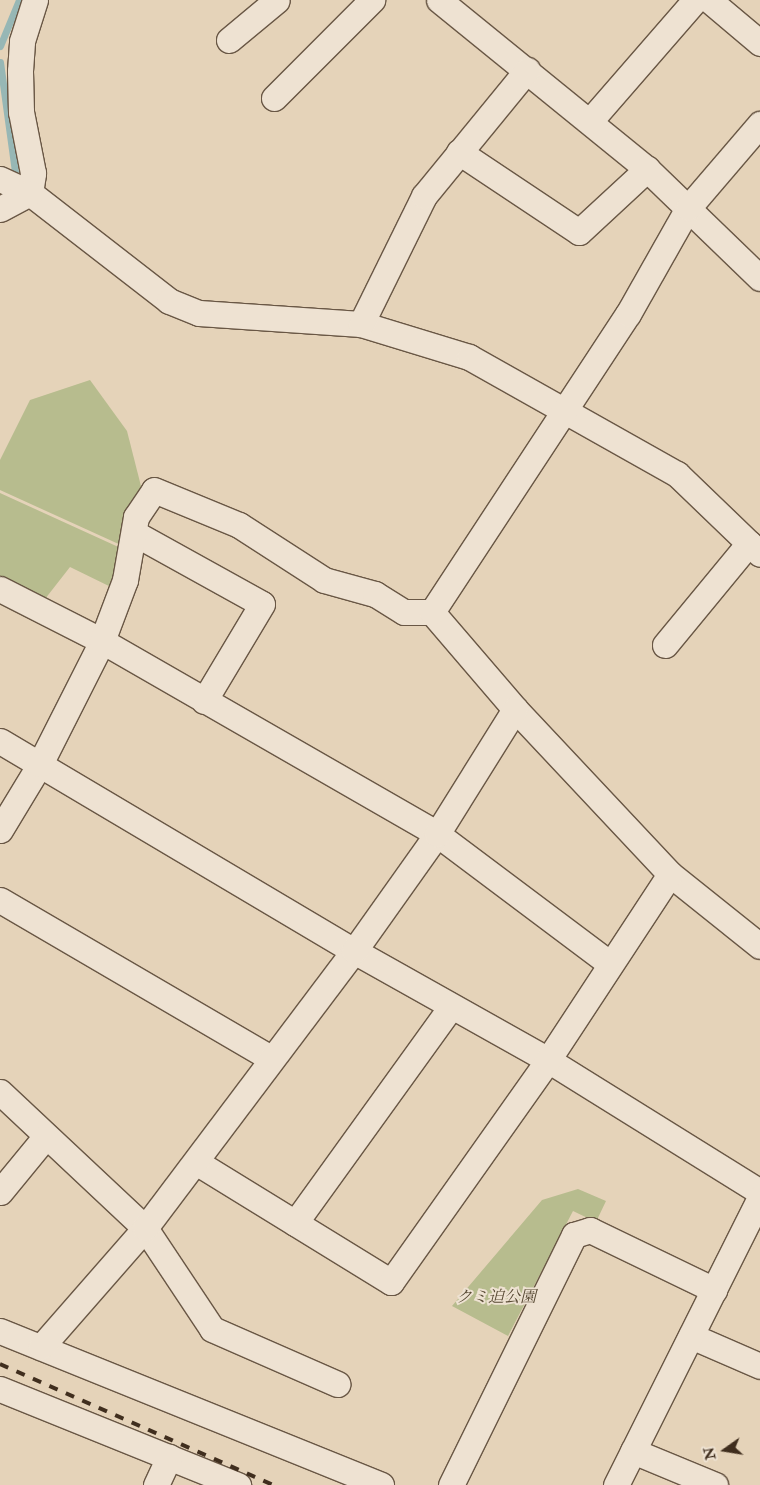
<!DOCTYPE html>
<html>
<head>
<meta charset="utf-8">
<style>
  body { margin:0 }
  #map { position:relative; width:760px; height:1485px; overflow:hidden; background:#e5d3b9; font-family:"IM FELL Double Pica","Noto Serif JP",serif }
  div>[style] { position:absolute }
  .green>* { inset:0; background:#b7bc8e }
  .stream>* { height:7px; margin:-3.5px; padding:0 3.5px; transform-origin:3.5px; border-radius:3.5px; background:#97b7b5 }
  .roads { filter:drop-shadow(1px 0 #695745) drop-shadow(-1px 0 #695745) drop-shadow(0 1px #695745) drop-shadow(0 -1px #695745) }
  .minor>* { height:25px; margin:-12.5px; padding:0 12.5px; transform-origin:12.5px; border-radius:12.5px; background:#eee2d2 }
  .rail>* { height:4px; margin-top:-2px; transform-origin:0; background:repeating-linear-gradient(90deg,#402e1e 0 9px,transparent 0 18px) }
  span { translate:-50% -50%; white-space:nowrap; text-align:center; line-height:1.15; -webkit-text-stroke:4px #eee2d2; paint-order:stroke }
  .park-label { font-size:16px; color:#584a34; font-style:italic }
  .north { position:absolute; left:700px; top:1425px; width:50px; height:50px; -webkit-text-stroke:4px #eee2d2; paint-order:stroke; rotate:257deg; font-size:14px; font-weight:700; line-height:20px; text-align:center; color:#402e1e }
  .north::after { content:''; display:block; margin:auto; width:18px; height:22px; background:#402e1e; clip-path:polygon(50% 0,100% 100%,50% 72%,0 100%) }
</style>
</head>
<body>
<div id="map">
  <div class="green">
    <i style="clip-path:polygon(90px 380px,127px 431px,144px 498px,123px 546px,0 490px,0 460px,30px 400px)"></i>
    <i style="clip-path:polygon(0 493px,125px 550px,115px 589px,70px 567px,45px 599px,0 577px)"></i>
    <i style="clip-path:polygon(578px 1189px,606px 1201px,596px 1222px,573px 1211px,508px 1336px,452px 1306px,542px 1200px)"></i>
  </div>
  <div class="stream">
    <i style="left:0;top:46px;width:50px;rotate:-67.6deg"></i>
    <i style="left:0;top:62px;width:110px;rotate:82.2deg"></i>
  </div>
  <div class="roads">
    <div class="minor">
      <i style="left:439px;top:0;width:268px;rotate:39.1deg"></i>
      <i style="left:647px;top:169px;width:157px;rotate:44deg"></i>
      <i style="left:709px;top:0;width:67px;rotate:40.1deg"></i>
      <i style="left:229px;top:40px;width:62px;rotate:-39.8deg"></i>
      <i style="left:274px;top:98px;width:139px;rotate:-45deg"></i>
      <i style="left:590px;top:121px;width:160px;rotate:-49deg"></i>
      <i style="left:459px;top:152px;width:144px;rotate:33.7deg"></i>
      <i style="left:579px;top:232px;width:93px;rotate:-42.8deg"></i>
      <i style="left:0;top:179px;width:33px;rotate:25deg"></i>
      <i style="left:30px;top:193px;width:176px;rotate:37.8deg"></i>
      <i style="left:169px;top:301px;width:32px;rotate:22deg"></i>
      <i style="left:199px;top:313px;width:162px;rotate:3.9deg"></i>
      <i style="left:361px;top:324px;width:113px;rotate:17deg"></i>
      <i style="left:469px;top:357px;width:239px;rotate:29.4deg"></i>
      <i style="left:677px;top:474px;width:115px;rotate:43.9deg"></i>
      <i style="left:30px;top:193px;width:20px;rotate:-81deg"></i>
      <i style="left:33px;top:173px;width:62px;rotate:-101.1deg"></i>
      <i style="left:21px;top:112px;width:41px;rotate:-91.4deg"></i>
      <i style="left:20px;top:71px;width:30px;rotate:-86deg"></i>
      <i style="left:22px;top:41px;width:43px;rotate:-72.4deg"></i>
      <i style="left:0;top:209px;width:34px;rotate:-28deg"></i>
      <i style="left:361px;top:324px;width:143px;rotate:-63.8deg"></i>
      <i style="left:424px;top:196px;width:163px;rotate:-50.7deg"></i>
      <i style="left:134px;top:533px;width:146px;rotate:29deg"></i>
      <i style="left:262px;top:604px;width:113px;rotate:120.9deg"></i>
      <i style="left:0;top:589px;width:114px;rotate:27deg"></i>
      <i style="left:102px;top:641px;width:387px;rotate:29.9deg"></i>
      <i style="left:437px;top:834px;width:215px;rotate:36.9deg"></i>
      <i style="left:665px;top:645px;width:132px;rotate:-50.5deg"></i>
      <i style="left:0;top:741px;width:412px;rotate:30.7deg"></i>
      <i style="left:354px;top:951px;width:223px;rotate:29.3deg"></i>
      <i style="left:548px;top:1060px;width:250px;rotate:31.9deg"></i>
      <i style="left:0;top:830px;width:77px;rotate:-58.8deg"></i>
      <i style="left:40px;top:764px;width:138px;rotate:-63.2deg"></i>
      <i style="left:102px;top:641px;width:65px;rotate:-69.3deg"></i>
      <i style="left:125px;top:580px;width:64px;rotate:-80.1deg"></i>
      <i style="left:136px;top:517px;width:32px;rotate:-56deg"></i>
      <i style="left:154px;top:490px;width:92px;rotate:22.4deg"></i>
      <i style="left:239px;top:525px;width:101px;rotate:32.9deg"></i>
      <i style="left:324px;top:580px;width:53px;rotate:15.4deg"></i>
      <i style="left:375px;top:594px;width:34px;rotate:32deg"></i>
      <i style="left:404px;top:612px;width:28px"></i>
      <i style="left:670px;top:874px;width:115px;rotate:38.7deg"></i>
      <i style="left:0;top:900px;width:313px;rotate:30.3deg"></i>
      <i style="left:0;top:1092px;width:199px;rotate:43.2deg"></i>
      <i style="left:145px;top:1228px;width:121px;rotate:56.4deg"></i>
      <i style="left:212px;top:1329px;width:137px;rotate:23.7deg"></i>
      <i style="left:196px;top:1162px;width:229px;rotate:31.6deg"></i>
      <i style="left:391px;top:1282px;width:272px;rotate:-54.7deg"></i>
      <i style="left:548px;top:1060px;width:222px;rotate:-56.7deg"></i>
      <i style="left:670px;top:874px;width:226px;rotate:-133.2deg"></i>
      <i style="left:515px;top:709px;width:128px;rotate:-130.6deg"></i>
      <i style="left:432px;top:612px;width:357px;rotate:-56.7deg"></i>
      <i style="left:628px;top:314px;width:122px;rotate:-60.5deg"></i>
      <i style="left:688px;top:208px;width:111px;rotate:-49.4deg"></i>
      <i style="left:0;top:1192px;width:72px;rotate:-50.6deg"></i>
      <i style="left:295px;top:1223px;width:266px;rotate:-54.2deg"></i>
      <i style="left:0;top:1331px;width:411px;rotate:22deg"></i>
      <i style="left:691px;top:1336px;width:75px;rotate:23.5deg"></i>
      <i style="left:41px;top:1347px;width:158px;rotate:-48.8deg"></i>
      <i style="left:145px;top:1228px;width:347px;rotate:-53deg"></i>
      <i style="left:354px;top:951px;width:143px;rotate:-54.6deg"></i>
      <i style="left:437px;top:834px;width:147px;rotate:-58deg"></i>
      <i style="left:0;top:1389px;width:257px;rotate:22deg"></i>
      <i style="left:633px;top:1451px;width:89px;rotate:22.5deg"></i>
      <i style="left:156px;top:1485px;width:31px;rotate:-65deg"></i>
      <i style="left:451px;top:1485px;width:279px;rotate:-63.8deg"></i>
      <i style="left:574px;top:1235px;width:17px;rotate:-17deg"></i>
      <i style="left:590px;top:1230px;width:138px;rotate:25.8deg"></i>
      <i style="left:616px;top:1485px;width:321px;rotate:-63.4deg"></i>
    </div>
  </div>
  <div class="rail">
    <i style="left:0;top:1364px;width:299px;rotate:23.9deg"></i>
  </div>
  <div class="park-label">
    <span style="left:496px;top:1297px">クミ迫公園</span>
  </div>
  <div class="north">N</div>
</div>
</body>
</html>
